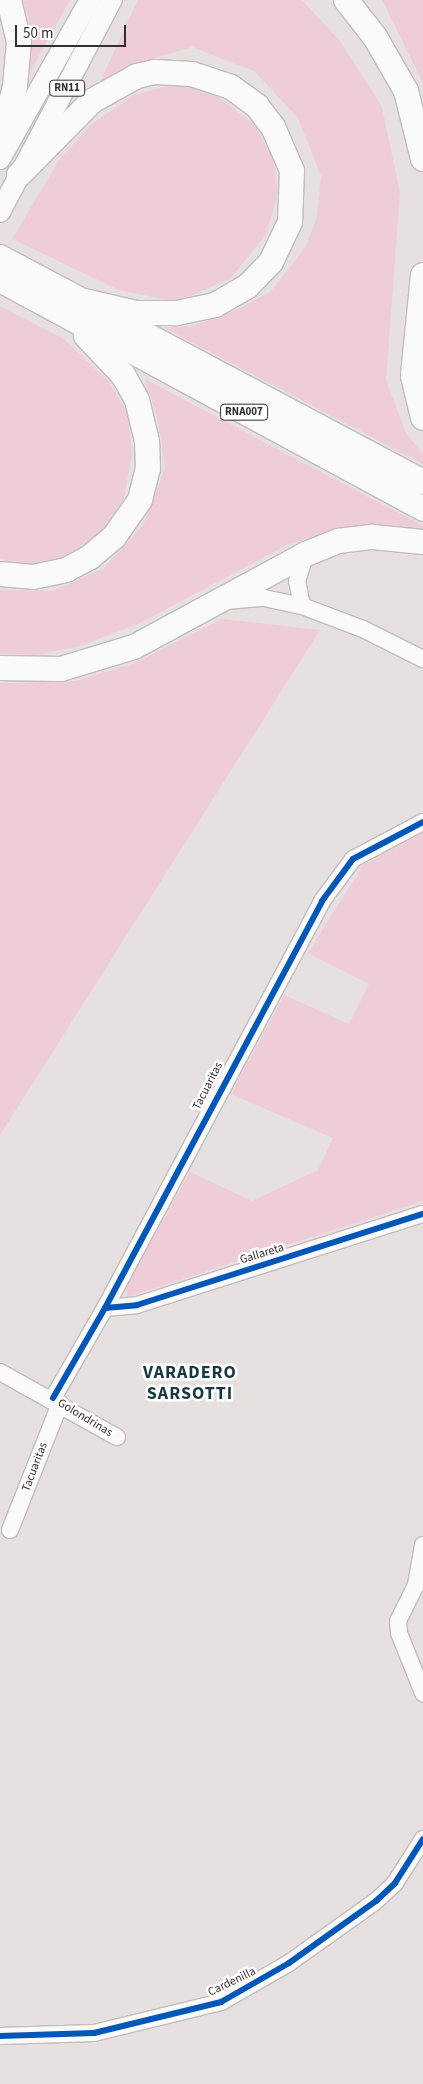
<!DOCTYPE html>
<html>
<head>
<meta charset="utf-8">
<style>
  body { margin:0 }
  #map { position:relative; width:423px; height:2084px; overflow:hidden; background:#e6e0e1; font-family:"Source Sans 3",sans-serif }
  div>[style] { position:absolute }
  .green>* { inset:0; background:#efcdd8 }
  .roads { filter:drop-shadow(1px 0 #c1bcbd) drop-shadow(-1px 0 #c1bcbd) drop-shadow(0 1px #c1bcbd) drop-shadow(0 -1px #c1bcbd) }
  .minor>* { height:16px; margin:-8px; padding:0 8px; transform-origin:8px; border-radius:8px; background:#fbfafa }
  .major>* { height:20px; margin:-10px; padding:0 10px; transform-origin:10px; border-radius:10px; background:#fbfafa }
  .highway>* { height:24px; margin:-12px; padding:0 12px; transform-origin:12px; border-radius:12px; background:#fbfafa }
  .cycleway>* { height:6px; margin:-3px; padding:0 3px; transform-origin:3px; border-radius:3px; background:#0057b8 }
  span { translate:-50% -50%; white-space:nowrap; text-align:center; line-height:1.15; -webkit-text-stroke:5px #fff; paint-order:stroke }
  .shield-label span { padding:1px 4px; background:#fff; border:1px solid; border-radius:4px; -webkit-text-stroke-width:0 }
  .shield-label { font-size:11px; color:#332e2f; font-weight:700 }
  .street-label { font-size:12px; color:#332e2f }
  .district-label { font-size:18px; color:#18393f; font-weight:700; letter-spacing:1px }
  .scale { position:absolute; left:15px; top:25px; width:111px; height:22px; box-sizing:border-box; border:2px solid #332e2f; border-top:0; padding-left:6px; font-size:15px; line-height:18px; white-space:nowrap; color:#332e2f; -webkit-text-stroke:4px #fff; paint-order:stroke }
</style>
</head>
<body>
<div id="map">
  <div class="green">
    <i style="clip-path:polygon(23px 0,70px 0,26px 79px,29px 20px)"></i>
    <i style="clip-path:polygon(138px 0,302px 0,340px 41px,382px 107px,400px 193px,386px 380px,406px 433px,423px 454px,423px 464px,163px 327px,190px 327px,237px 310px,271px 291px,305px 248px,317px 217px,321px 176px,298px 118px,254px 71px,192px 47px,138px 63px,98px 86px)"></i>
    <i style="clip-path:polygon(382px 0,423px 0,423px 83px)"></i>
    <i style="clip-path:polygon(179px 83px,218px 97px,254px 124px,273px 159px,278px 193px,266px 235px,231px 278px,177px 302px,119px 290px,12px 239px,61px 157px,93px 123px,134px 95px)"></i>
    <i style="clip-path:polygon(0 306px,64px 339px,109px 382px,128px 414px,132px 453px,124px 499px,99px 536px,65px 559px,29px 565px,0 559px)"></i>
    <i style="clip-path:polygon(145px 379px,423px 526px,423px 535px,358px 525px,289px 544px,142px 622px,81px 646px,34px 655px,0 653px,0 590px,53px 591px,103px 569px,143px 525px,165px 468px,158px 421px)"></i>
    <i style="clip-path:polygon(222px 619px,320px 630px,0 1135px,0 683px,75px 681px,135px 663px)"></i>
    <i style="clip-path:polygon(423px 833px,423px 1201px,127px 1297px,125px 1288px,190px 1172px,252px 1201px,318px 1170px,333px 1138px,231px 1094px,284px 995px,349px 1024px,369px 984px,308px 953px,363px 865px)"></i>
  </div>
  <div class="roads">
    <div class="minor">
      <i style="left:226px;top:601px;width:38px;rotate:-5deg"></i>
      <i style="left:264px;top:598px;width:39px;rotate:12deg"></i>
      <i style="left:302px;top:606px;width:65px;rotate:20.7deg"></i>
      <i style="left:363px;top:629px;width:67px;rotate:26.6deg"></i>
      <i style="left:302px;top:606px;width:25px;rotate:-101deg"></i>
      <i style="left:297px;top:581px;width:28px;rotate:-72deg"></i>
      <i style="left:105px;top:1308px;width:32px;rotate:-5deg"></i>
      <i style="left:137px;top:1305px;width:300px;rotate:-17.7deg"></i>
      <i style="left:0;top:1372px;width:134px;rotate:29.1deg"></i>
      <i style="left:53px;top:1398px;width:104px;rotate:-60deg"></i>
      <i style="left:105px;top:1308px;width:461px;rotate:-61.9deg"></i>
      <i style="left:322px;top:901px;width:52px;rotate:-53.6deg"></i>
      <i style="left:353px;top:859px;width:79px;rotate:-27.9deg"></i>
      <i style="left:10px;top:1530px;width:136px;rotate:-68.4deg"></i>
      <i style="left:423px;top:1545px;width:41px;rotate:99.9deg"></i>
      <i style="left:416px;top:1585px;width:40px;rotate:116.6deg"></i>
      <i style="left:398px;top:1621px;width:12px;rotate:85deg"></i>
      <i style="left:399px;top:1633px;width:65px;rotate:68.2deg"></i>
      <i style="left:0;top:2036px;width:94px;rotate:-1.8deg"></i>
      <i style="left:94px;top:2033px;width:131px;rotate:-13.7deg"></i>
      <i style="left:221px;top:2002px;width:78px;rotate:-29.8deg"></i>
      <i style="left:289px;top:1963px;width:107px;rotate:-35.5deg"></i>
      <i style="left:376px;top:1901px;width:26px;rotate:-43deg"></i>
      <i style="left:395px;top:1883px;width:52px;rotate:-57.5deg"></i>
    </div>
    <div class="major">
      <i style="left:0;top:159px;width:183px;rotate:-60.5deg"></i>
      <i style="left:0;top:212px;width:240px;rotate:-62.2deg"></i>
    </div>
    <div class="highway">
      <i style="left:346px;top:0;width:47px;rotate:51.9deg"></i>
      <i style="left:375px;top:37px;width:62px;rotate:60.1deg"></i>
      <i style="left:406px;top:91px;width:70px;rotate:76deg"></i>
      <i style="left:0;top:147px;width:63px;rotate:-76.2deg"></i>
      <i style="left:15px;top:86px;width:44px;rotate:-84.8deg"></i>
      <i style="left:19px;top:42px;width:43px;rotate:-103.4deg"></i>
      <i style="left:19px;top:175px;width:104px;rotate:-45.4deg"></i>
      <i style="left:92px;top:101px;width:51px;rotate:-29.1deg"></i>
      <i style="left:137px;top:76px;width:18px;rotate:-13deg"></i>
      <i style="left:155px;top:72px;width:37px;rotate:3deg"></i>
      <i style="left:192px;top:74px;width:41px;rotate:18.4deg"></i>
      <i style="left:231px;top:87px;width:32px;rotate:36deg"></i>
      <i style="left:257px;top:106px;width:26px;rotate:53deg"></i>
      <i style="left:273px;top:127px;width:48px;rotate:66.6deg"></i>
      <i style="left:292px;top:171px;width:51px;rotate:92.2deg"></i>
      <i style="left:290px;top:222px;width:44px;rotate:115.4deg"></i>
      <i style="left:271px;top:262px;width:33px;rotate:134deg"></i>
      <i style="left:248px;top:286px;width:38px;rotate:150deg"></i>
      <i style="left:215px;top:305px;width:40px;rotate:168deg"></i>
      <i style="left:176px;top:313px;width:40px;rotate:180deg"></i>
      <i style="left:136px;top:313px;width:52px;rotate:-166.8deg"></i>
      <i style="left:0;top:257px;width:479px;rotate:28deg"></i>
      <i style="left:423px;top:275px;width:101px;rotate:95.7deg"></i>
      <i style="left:413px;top:376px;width:43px;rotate:76.6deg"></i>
      <i style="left:0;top:280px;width:481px;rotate:28.4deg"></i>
      <i style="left:0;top:574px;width:33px;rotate:5deg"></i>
      <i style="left:33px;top:577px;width:34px;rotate:-12deg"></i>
      <i style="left:66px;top:570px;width:26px;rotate:-28deg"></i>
      <i style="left:89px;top:558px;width:33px;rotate:-40deg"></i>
      <i style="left:114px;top:537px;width:45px;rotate:-54.9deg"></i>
      <i style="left:140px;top:500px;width:32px;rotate:-76deg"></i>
      <i style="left:148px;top:469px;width:28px;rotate:-92deg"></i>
      <i style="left:147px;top:441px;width:42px;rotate:-103.7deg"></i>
      <i style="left:137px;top:400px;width:29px;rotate:-119deg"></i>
      <i style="left:123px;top:375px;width:54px;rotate:-133.5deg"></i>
      <i style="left:0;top:668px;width:61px;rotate:0.9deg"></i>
      <i style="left:61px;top:669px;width:76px;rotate:-16.8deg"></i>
      <i style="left:134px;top:647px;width:196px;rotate:-28.4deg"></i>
      <i style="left:306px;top:554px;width:35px;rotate:-22deg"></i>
      <i style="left:338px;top:541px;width:35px;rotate:-7deg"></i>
      <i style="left:373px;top:537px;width:50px;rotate:5.7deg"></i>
    </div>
  </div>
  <div class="cycleway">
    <i style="left:105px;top:1308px;width:32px;rotate:-5deg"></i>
    <i style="left:137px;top:1305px;width:300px;rotate:-17.7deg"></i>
    <i style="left:53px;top:1398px;width:104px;rotate:-60deg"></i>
    <i style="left:105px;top:1308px;width:461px;rotate:-61.9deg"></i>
    <i style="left:322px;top:901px;width:52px;rotate:-53.6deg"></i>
    <i style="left:353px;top:859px;width:79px;rotate:-27.9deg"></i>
    <i style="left:0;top:2036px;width:94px;rotate:-1.8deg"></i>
    <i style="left:94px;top:2033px;width:131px;rotate:-13.7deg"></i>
    <i style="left:221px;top:2002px;width:78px;rotate:-29.8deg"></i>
    <i style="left:289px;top:1963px;width:107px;rotate:-35.5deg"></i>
    <i style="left:376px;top:1901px;width:26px;rotate:-43deg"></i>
    <i style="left:395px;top:1883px;width:52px;rotate:-57.5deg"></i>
  </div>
  <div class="shield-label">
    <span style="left:67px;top:88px">RN11</span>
    <span style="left:244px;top:412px">RNA007</span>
  </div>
  <div class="street-label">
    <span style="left:208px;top:1086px;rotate:-63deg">Tacuaritas</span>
    <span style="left:262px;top:1254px;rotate:-17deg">Gallareta</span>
    <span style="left:85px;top:1418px;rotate:31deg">Golondrinas</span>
    <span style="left:35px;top:1467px;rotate:-69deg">Tacuaritas</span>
    <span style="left:232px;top:1982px;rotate:-26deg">Cardenilla</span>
  </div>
  <div class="district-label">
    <span style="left:190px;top:1384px">VARADERO<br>SARSOTTI</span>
  </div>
  <div class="scale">50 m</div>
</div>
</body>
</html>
